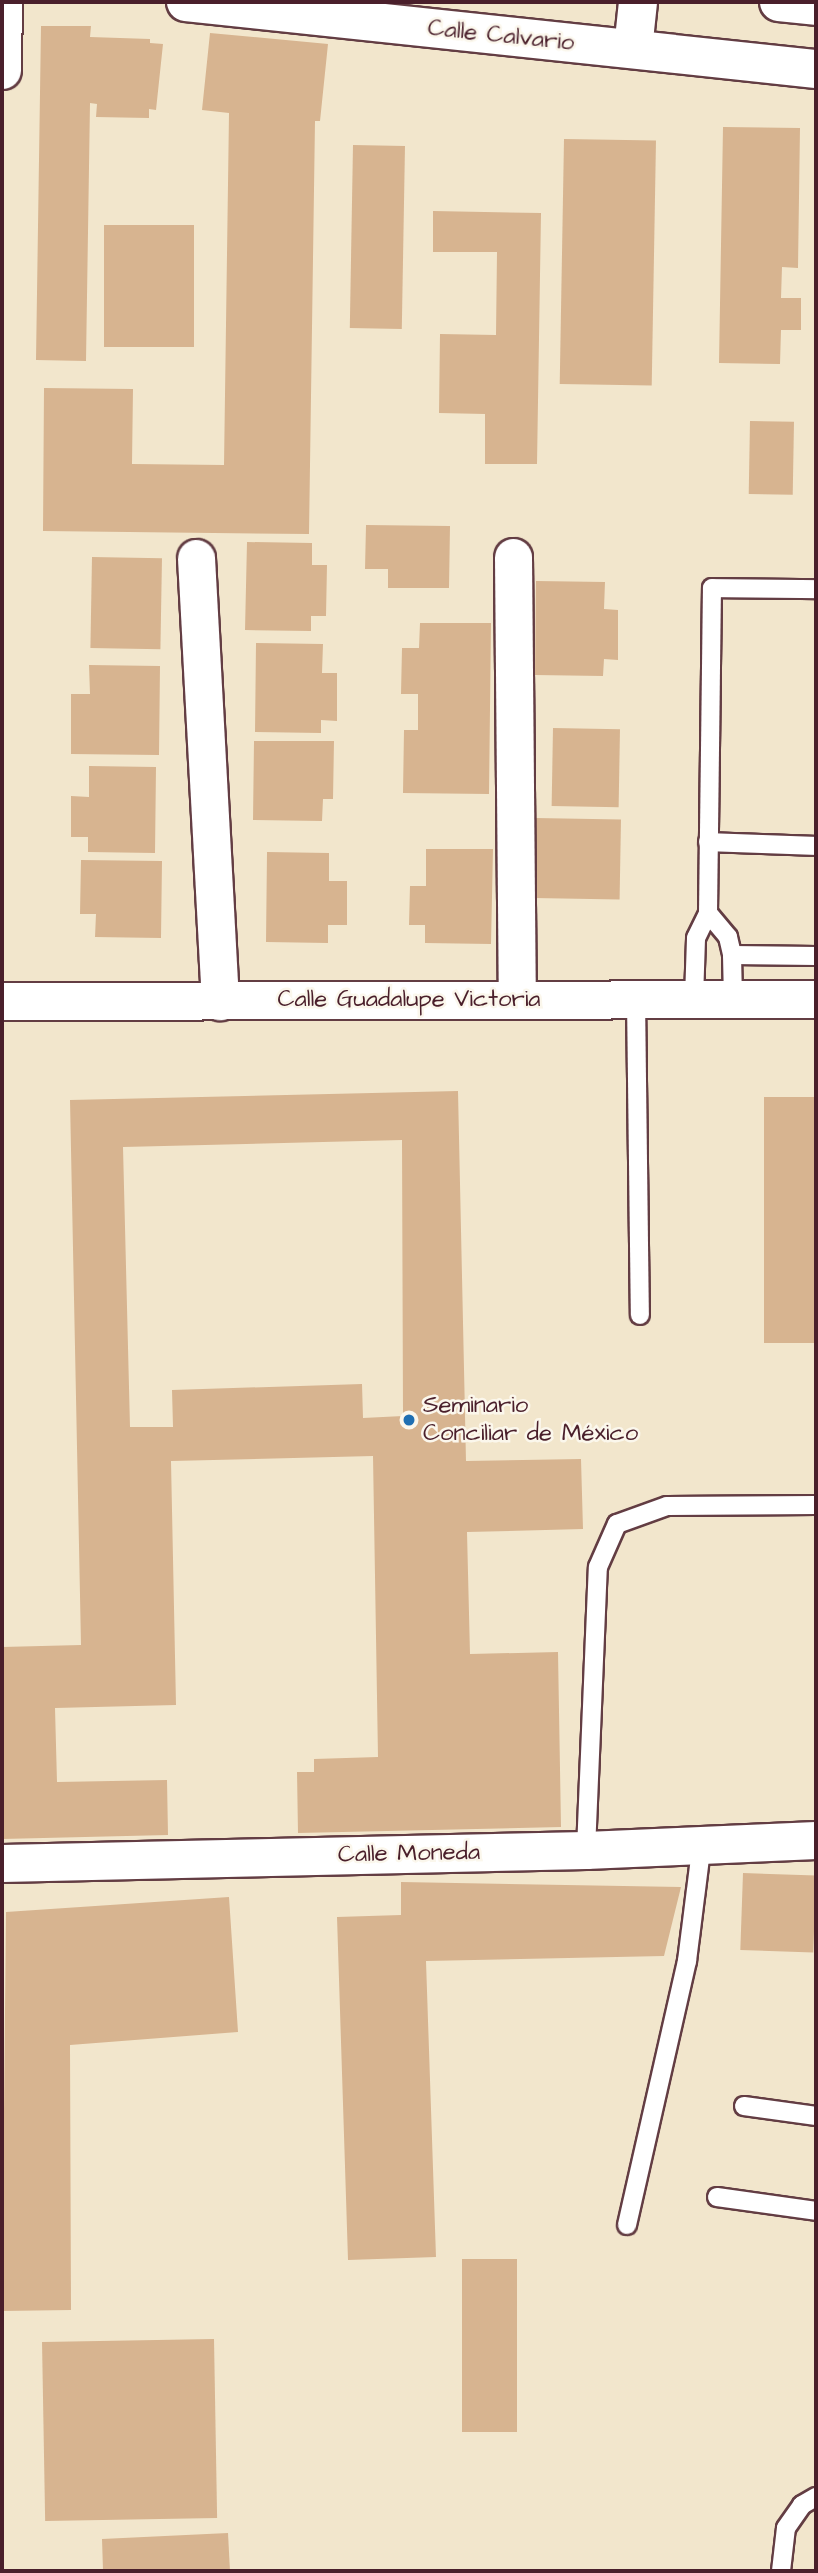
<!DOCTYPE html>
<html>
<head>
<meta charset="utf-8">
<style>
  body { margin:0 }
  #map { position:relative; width:818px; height:2573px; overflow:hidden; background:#f2e6cc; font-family:"Architects Daughter",sans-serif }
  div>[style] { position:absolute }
  .building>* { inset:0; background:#d7b490; transform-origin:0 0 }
  .roads { filter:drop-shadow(2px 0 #633d43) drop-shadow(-2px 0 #633d43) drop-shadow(0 2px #633d43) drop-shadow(0 -2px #633d43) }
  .service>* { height:18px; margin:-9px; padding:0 9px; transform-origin:9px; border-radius:9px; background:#fff }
  .minor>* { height:37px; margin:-18.5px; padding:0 18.5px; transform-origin:18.5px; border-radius:18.5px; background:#fff }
  .tertiary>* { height:38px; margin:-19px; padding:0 19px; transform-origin:19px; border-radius:19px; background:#fff }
  .dots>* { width:19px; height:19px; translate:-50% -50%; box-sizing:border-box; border:4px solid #fbf7ec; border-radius:50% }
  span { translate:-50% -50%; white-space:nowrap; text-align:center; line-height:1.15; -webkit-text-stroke:5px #fbf7ec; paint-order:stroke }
  .street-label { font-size:24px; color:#4a1f2b }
  .poi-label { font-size:24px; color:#4a1f2b }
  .left { translate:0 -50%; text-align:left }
  .frame { position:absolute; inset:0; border:4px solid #4a1f2b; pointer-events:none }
</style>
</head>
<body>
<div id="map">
  <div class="building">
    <i style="clip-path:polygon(41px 26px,91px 26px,90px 37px,150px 39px,150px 43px,163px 44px,156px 110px,149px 109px,149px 118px,96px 117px,97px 104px,90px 103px,86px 361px,36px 360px)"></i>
    <i style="clip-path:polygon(210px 33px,328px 44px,320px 121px,315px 121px,309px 534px,43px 531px,44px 388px,133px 389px,132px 464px,224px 465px,229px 113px,202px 110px)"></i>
    <i style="clip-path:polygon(723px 127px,800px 128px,798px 268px,782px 267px,781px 298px,801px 298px,801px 330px,781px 330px,780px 364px,719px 363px)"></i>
    <i style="left:564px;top:139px;width:92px;height:245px;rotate:1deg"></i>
    <i style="left:353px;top:145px;width:52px;height:183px;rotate:1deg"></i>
    <i style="clip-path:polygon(433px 211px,541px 213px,537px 464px,485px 464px,485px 414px,439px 413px,440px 334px,496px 335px,497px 252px,433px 252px)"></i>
    <i style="left:104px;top:225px;width:90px;height:122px"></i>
    <i style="left:750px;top:421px;width:44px;height:73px;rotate:1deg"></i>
    <i style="clip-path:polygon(366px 525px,450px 526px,449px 588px,388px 588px,388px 569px,365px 569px)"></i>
    <i style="clip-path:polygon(247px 542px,312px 543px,312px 565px,327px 565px,326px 616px,311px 616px,311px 631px,245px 630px)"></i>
    <i style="left:92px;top:557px;width:70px;height:91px;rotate:1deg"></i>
    <i style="clip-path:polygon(536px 581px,605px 582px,604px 609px,618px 610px,618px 660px,604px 659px,603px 676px,535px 675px)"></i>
    <i style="clip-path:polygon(420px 623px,491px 623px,489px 794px,403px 793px,404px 730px,418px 730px,418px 694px,401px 694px,402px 648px,419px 648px)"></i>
    <i style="clip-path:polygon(256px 643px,323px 644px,322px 673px,337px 673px,337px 721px,321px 720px,321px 733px,255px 732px)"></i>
    <i style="clip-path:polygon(89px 665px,160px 666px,159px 755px,71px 754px,71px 694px,90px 694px)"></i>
    <i style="left:553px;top:728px;width:67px;height:78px;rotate:1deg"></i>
    <i style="clip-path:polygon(254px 741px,334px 741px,333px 799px,323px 799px,322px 821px,253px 820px)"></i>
    <i style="clip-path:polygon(89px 766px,156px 767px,155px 853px,88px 852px,88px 837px,71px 837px,71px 796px,89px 797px)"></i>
    <i style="left:535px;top:818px;width:86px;height:80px;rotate:1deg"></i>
    <i style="clip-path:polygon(426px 849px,493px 849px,491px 944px,425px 943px,425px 925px,409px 925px,410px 886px,426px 886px)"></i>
    <i style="clip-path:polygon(267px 852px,329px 853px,329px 881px,347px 881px,347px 925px,328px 925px,328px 943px,266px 942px)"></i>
    <i style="clip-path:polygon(81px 860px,162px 861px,161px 938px,95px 937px,96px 914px,80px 914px)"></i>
    <i style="clip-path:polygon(evenodd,458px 1091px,466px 1461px,581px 1459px,583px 1529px,467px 1532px,470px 1654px,558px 1652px,561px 1827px,298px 1833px,297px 1772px,314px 1772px,314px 1759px,378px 1757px,373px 1456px,171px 1461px,176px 1705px,55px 1708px,57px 1782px,167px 1780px,168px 1835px,2px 1839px,2px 1647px,81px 1645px,70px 1100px,458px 1091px,402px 1140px,403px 1416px,363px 1418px,362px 1384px,172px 1390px,173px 1427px,130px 1427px,123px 1147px,402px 1140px)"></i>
    <i style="left:764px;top:1097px;width:52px;height:246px"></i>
    <i style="left:743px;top:1873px;width:73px;height:77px;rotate:2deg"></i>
    <i style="clip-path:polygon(401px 1882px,681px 1887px,664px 1956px,426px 1961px,436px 2257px,348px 2260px,337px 1917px,401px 1915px)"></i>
    <i style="clip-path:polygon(229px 1897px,238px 2032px,70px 2045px,71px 2310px,2px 2311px,6px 1912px)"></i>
    <i style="left:517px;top:2259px;width:173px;height:55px;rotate:90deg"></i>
    <i style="left:214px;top:2339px;width:179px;height:172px;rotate:89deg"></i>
    <i style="clip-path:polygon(228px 2533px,230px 2571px,103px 2571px,102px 2539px)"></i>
  </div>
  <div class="roads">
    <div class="service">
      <i style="left:708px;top:842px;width:108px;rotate:2.1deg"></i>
      <i style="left:708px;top:913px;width:31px;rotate:50deg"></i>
      <i style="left:728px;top:937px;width:18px;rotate:77deg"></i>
      <i style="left:732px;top:955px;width:44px;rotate:88.7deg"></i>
      <i style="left:732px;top:955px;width:84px;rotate:0.7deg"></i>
      <i style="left:636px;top:998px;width:317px;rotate:89.3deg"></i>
      <i style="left:694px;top:999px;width:61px;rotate:-88.1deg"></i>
      <i style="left:696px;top:938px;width:28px;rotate:-64deg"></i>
      <i style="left:708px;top:913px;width:325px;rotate:-89.3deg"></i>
      <i style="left:712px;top:588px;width:104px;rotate:0.6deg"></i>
      <i style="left:586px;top:1850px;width:283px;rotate:-87.6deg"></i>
      <i style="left:598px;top:1567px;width:47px;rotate:-66.2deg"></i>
      <i style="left:617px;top:1524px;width:53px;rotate:-19.8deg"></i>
      <i style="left:667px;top:1506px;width:149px;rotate:-0.4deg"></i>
      <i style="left:744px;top:2106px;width:73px;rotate:7.9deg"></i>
      <i style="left:717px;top:2197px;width:100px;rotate:8deg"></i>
      <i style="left:627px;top:2225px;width:271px;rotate:-77.2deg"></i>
      <i style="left:687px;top:1961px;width:119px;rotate:-82.8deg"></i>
      <i style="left:781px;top:2571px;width:43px;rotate:-83.4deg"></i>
      <i style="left:786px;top:2528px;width:28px;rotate:-55deg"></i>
      <i style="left:802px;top:2505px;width:16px;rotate:-30deg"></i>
    </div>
    <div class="minor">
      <i style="left:2px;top:70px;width:68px;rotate:-89.2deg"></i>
      <i style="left:513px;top:557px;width:442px;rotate:89.5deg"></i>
      <i style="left:196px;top:558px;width:444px;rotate:86.9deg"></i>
      <i style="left:2px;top:1001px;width:814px;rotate:-0.14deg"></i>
      <i style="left:2px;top:1863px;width:584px;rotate:-1.28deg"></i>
      <i style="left:586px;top:1850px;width:230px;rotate:-2.5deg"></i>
    </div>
    <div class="tertiary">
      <i style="left:186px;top:2px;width:634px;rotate:6.07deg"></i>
      <i style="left:779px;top:2px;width:37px;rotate:6deg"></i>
      <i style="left:633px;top:49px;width:47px;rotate:-83.9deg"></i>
    </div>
  </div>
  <div class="dots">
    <i style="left:409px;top:1420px;background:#1f6fb2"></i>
  </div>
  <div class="street-label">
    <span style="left:501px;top:36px;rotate:6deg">Calle Calvario</span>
    <span style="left:409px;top:1000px">Calle Guadalupe Victoria</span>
    <span style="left:409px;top:1854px;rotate:-1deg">Calle Moneda</span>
  </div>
  <div class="poi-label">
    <span class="left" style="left:423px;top:1420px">Seminario<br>Conciliar de México</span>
  </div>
  <div class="frame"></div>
</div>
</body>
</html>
